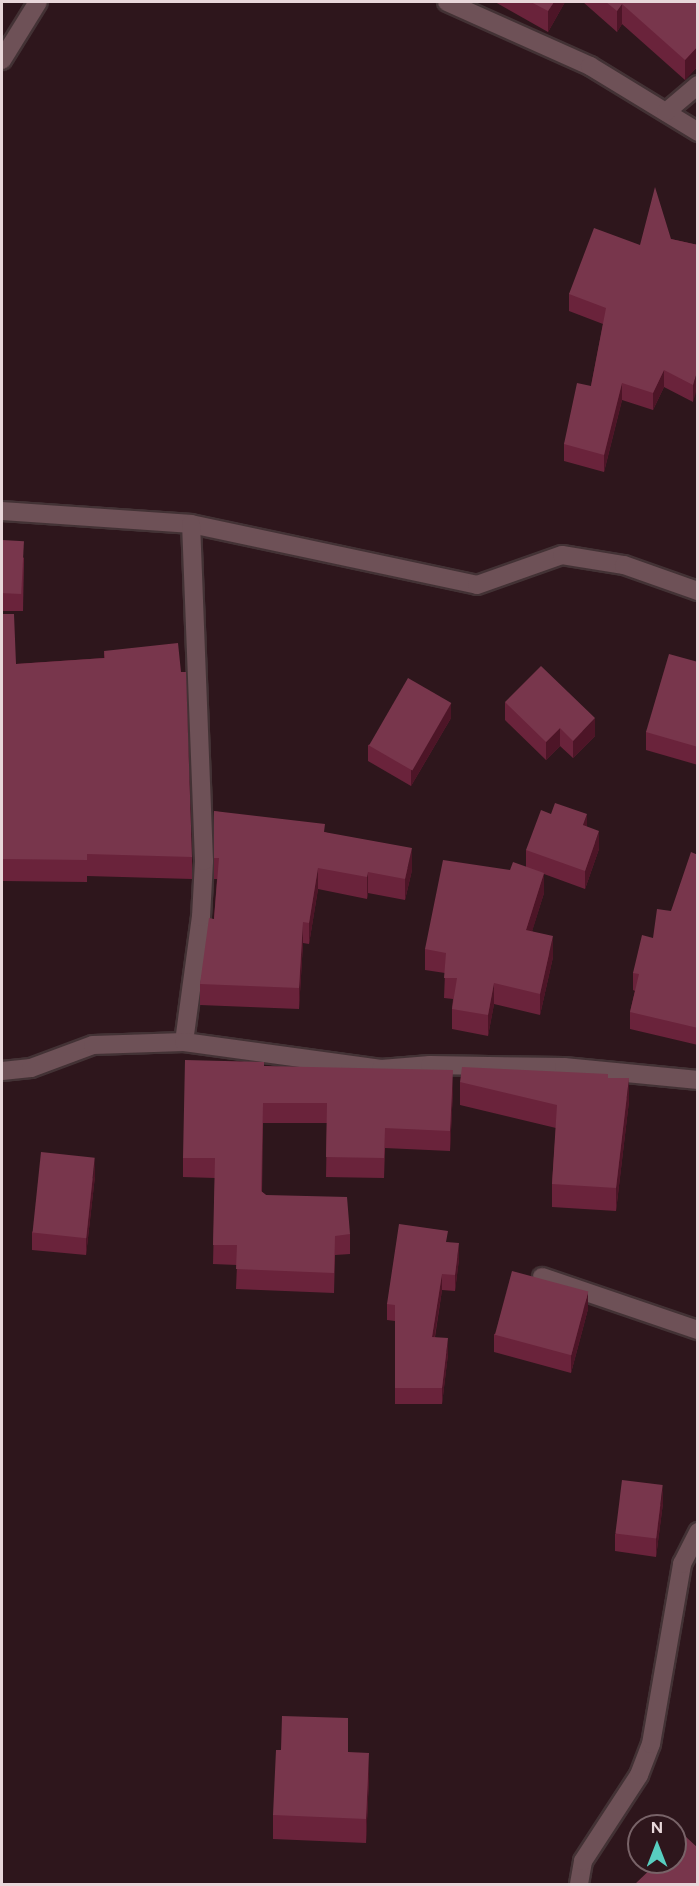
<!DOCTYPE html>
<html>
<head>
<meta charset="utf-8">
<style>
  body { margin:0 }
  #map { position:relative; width:699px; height:1886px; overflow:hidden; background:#2e161c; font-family:Figtree,sans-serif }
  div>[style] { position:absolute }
  .roads { filter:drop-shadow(2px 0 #433235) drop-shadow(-2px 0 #433235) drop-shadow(0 2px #433235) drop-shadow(0 -2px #433235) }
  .minor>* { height:18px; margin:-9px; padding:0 9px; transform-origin:9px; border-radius:9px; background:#6e5157 }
  .wall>* { inset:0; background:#6a233b }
  .shaded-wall>* { inset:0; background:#4d1527 }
  .building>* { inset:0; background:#78364c; transform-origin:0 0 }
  span { translate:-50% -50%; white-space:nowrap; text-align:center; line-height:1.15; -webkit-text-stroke:4.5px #2e161c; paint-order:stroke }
  .frame { position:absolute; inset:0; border:3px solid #e8d7da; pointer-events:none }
  .north { position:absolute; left:627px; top:1814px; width:60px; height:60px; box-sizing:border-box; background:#2e161c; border:2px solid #786368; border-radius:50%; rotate:0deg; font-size:16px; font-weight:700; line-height:24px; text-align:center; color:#e8d7da }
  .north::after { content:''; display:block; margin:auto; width:21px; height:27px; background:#58cec0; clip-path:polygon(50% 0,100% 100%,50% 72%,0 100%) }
</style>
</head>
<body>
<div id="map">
  <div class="roads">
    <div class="minor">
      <i style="left:447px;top:2px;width:157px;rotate:24.1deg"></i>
      <i style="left:590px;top:66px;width:127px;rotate:31.4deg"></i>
      <i style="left:2px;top:60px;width:68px;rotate:-58.2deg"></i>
      <i style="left:666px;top:112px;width:42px;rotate:-40.2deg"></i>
      <i style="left:2px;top:511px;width:189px;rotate:3.9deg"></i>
      <i style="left:191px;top:524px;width:292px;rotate:12deg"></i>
      <i style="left:477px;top:585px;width:90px;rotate:-19.4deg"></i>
      <i style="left:562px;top:555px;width:63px;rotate:9.2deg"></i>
      <i style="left:624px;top:565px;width:78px;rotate:19.4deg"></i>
      <i style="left:184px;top:1042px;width:126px;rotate:-82.3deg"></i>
      <i style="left:201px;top:917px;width:56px;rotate:-86.9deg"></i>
      <i style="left:204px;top:861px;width:337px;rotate:-92.2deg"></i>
      <i style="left:2px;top:1071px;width:29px;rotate:-6deg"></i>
      <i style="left:31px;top:1068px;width:66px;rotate:-20.4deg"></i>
      <i style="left:93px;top:1045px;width:91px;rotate:-1.9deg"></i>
      <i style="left:184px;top:1042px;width:199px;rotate:7.8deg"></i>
      <i style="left:381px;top:1069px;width:49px;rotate:-4.7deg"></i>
      <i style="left:430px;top:1065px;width:134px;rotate:0.9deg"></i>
      <i style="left:564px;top:1067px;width:135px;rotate:5.5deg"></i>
      <i style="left:542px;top:1277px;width:165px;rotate:18.8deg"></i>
      <i style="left:579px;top:1884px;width:23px;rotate:-80deg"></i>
      <i style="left:583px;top:1861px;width:103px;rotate:-56.9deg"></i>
      <i style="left:639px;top:1775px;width:33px;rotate:-69deg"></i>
      <i style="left:651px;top:1744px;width:183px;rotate:-80.2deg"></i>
      <i style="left:682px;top:1564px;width:36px;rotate:-63deg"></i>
    </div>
  </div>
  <div class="wall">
    <i style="clip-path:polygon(495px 2px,565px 2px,548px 32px)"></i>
    <i style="clip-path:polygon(583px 2px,698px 2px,698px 66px,685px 80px,622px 24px,617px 32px)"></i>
    <i style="clip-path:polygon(671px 239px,698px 245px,693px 402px,664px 387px,653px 410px,622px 400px,604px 472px,564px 461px,564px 444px,591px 386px,603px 324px,569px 311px,569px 294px,640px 245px)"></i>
    <i style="clip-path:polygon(2px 540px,24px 558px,23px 611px,2px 611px)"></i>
    <i style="clip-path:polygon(2px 614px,16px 664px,104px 658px,104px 651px,192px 857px,192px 879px,87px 876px,87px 882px,2px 881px)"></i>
    <i style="clip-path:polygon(698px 662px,698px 765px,646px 750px,646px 732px)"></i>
    <i style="clip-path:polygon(505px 702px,595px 736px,573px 758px,560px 746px,546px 760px,505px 720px)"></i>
    <i style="clip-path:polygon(451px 718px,411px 786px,368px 761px,368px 745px)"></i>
    <i style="clip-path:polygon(214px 811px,325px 832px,412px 870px,405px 900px,368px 893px,367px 899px,318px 889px,309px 944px,303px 943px,299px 1009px,200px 1005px,200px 984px,214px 919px,217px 879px,214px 879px)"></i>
    <i style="clip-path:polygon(587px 827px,599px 849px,585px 889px,544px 874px,544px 893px,532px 931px,553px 957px,540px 1015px,494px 1004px,488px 1036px,452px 1029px,452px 1009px,453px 999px,444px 998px,445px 973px,425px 970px,425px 949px,526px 867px,526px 850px)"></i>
    <i style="clip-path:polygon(698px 855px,698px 1045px,630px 1029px,630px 1012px,635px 991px,633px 990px,633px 973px,653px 938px,671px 911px)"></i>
    <i style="clip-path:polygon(264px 1066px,453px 1089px,450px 1151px,385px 1148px,384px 1178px,326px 1177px,327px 1123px,263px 1123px,262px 1192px,266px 1195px,350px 1234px,350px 1254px,335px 1255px,334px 1293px,236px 1289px,237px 1265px,213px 1264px,215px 1178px,183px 1177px,183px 1158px)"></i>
    <i style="clip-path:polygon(608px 1078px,629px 1101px,616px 1211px,552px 1207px,552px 1184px,556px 1128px,460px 1105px,460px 1082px)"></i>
    <i style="clip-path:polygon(95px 1176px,86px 1255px,32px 1250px,32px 1232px)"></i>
    <i style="clip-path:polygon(448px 1242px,459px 1259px,455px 1291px,442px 1290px,435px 1337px,448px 1354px,442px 1404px,395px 1404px,395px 1321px,387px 1320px,387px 1304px)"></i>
    <i style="clip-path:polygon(588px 1309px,571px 1373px,494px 1352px,494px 1334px)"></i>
    <i style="clip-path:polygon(663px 1503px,656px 1557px,615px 1551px,615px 1534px)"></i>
    <i style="clip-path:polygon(348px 1752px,369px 1777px,366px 1843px,273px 1839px,273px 1815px)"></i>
  </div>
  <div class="shaded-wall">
    <i style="clip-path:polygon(554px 2px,565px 2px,548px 32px,548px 11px)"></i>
    <i style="clip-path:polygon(622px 4px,622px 24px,617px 32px,617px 11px)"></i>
    <i style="clip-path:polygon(698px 46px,698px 66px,685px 80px,685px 60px)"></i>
    <i style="clip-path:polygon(698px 369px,698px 386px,693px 402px,693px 385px)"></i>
    <i style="clip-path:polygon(664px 370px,664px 387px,653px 410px,653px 393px)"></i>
    <i style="clip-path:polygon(622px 383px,622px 400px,604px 472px,604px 455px)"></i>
    <i style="clip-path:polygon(451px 703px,451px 718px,411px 786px,411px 770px)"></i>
    <i style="clip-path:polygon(595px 718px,595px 736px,573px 758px,573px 741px)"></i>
    <i style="clip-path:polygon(560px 728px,560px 746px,546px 760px,546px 742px)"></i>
    <i style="clip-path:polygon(587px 814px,587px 832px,583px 825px)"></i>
    <i style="clip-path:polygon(599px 831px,599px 849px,585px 889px,585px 871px)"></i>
    <i style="clip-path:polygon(412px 848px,412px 870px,405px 900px,405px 879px)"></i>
    <i style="clip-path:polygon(318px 868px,318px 889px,309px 944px,309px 923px)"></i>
    <i style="clip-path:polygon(368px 872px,368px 893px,367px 899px,367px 877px)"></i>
    <i style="clip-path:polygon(544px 873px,544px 893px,526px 951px,526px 930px)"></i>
    <i style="clip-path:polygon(303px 922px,303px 943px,299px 1009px,299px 988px)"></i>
    <i style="clip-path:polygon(553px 936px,553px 957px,540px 1015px,540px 994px)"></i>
    <i style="clip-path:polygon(494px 983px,494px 1004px,488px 1036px,488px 1015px)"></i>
    <i style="clip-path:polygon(453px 1070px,453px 1089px,450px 1151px,450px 1131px)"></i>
    <i style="clip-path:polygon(629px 1078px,629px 1101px,616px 1211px,616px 1188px)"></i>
    <i style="clip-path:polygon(95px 1158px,95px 1176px,86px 1255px,86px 1238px)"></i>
    <i style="clip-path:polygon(459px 1243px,459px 1259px,455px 1291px,455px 1275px)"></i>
    <i style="clip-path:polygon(442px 1274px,442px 1290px,432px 1353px,432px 1337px)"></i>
    <i style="clip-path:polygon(588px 1292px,588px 1309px,571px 1373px,571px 1356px)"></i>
    <i style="clip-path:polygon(448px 1338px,448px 1354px,442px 1404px,442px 1388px)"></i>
    <i style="clip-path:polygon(663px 1485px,663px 1503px,656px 1557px,656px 1539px)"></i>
    <i style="clip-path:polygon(369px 1753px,369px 1777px,366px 1843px,366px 1819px)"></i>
  </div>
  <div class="building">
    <i style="clip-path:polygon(531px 2px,554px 2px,548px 11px)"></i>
    <i style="clip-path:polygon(606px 2px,698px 2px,698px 46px,685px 60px,622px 4px,617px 11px)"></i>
    <i style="clip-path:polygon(655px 187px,671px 239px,698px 245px,698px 369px,693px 385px,664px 370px,653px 393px,622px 383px,604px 455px,564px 444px,577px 383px,591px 386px,606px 308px,569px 294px,594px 228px,640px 245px)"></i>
    <i style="left:2px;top:540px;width:22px;height:53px;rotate:3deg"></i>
    <i style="clip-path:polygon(2px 614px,14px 614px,16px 664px,105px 658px,104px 651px,178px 643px,181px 672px,186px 672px,192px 857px,87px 854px,87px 860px,2px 859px)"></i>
    <i style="clip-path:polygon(669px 654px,698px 662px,698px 747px,646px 732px)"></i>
    <i style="clip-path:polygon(541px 666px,595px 718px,573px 741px,560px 728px,546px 742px,505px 702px)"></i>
    <i style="left:408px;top:678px;width:50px;height:78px;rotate:30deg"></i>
    <i style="clip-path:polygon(555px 803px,587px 814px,583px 825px,599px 831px,585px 871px,526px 850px,541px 810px,551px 814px)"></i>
    <i style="clip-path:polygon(214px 811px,325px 824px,324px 832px,412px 848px,405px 879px,368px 872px,367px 877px,318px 868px,309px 923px,303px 922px,299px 988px,200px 984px,209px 918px,214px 919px,219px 858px,214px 858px)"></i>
    <i style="clip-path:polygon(691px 852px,698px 855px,698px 1028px,630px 1012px,639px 974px,633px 973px,642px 935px,653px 938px,657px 909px,671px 911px)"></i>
    <i style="clip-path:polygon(443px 860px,510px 870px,513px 862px,544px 873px,526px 930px,553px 936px,540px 994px,494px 983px,488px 1015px,452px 1009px,457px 978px,444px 978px,446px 953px,425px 949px)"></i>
    <i style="clip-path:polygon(185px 1060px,264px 1062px,264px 1066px,453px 1070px,450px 1131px,385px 1128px,384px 1158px,326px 1157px,327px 1103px,263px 1103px,261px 1191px,266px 1195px,347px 1197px,350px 1234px,335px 1236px,334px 1273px,236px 1269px,237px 1245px,213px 1245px,215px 1158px,183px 1158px)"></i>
    <i style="clip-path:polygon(462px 1067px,608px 1074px,608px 1078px,629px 1078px,616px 1188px,552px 1184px,557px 1105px,460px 1082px)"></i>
    <i style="left:41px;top:1152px;width:54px;height:81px;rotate:6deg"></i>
    <i style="clip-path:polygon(399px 1224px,448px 1231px,446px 1242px,459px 1243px,455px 1275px,442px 1274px,432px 1337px,448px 1338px,442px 1388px,395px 1388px,395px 1305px,387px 1304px)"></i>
    <i style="left:512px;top:1271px;width:79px;height:66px;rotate:15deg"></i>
    <i style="left:622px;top:1480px;width:41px;height:54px;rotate:7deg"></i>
    <i style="clip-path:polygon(282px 1716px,348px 1718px,348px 1752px,369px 1753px,366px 1819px,273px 1815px,276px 1750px,281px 1750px)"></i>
    <i style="clip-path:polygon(685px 1836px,698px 1848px,698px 1884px,635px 1884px,658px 1862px,675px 1862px,675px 1845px)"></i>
  </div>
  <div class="frame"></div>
  <div class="north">N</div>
</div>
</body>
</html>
